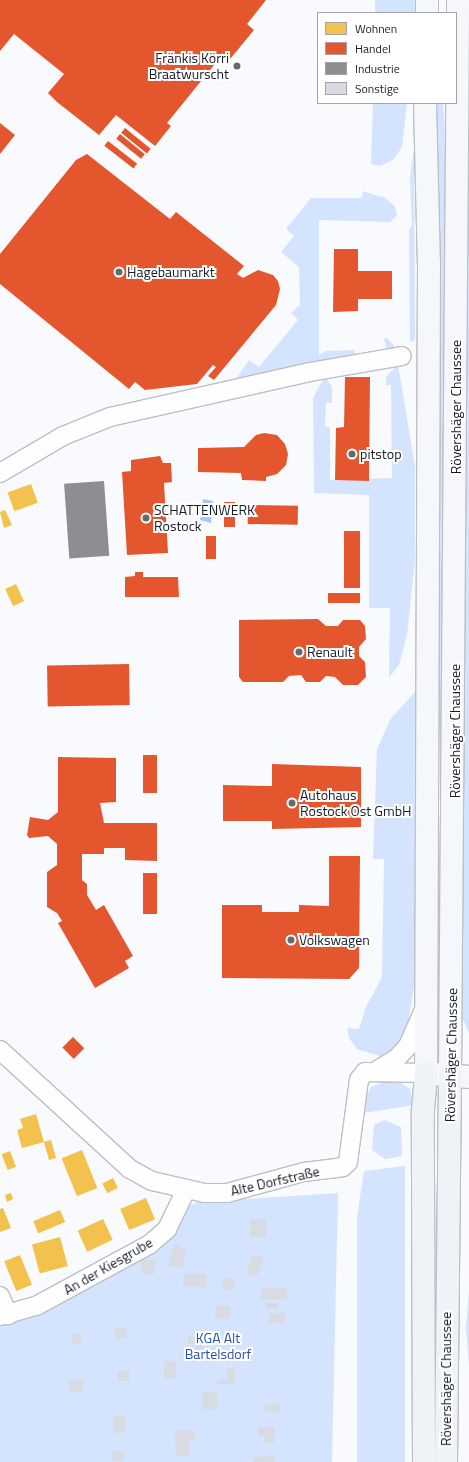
<!DOCTYPE html>
<html>
<head>
<meta charset="utf-8">
<style>
  body { margin:0 }
  #map { position:relative; width:469px; height:1462px; overflow:hidden; background:#f8fafd; font-family:"Titillium Web",sans-serif }
  div>[style] { position:absolute }
  .green>* { inset:0; background:#d4e3fe; transform-origin:0 0 }
  .water>* { inset:0; background:#aac6fc }
  .homes>* { inset:0; background:#f2c14e; transform-origin:0 0 }
  .shops>* { inset:0; background:#e4572e; transform-origin:0 0 }
  .industry>* { inset:0; background:#8d8d92; transform-origin:0 0 }
  .building>* { inset:0; background:#d8dbe2; transform-origin:0 0 }
  .roads { filter:drop-shadow(1px 0 #bcbfc5) drop-shadow(-1px 0 #bcbfc5) drop-shadow(0 1px #bcbfc5) drop-shadow(0 -1px #bcbfc5) }
  .minor>* { height:18px; margin:-9px; padding:0 9px; transform-origin:9px; border-radius:9px; background:#fefeff }
  .major>* { height:22px; margin:-11px; padding:0 11px; transform-origin:11px; border-radius:11px; background:#f5f7fa }
  .highway>* { height:22px; margin:-11px; padding:0 11px; transform-origin:11px; border-radius:11px; background:#eff2f7 }
  .dots>* { width:11px; height:11px; translate:-50% -50%; box-sizing:border-box; border:2px solid #fff; border-radius:50% }
  span { translate:-50% -50%; white-space:nowrap; text-align:center; line-height:1.15; -webkit-text-stroke:4px #fff; paint-order:stroke }
  .poi-label { font-size:14px; color:#161b26 }
  .right { translate:-100% -50%; text-align:right }
  .left { translate:0 -50%; text-align:left }
  .street-label { font-size:14px; color:#161b26 }
  .park-label { font-size:14px; color:#2951a8 }
  .legend { position:absolute; left:317px; top:12px; width:140px; height:92px; box-sizing:border-box; background:#fff; border:1px solid #a2a4a8; margin:0; padding:5px 7px; list-style:none; font-size:12px; color:#161b26 }
  .legend li { display:flex; align-items:center; gap:8px; height:20px }
  .legend b { width:20px; border:1px solid #a2a4a8 }
</style>
</head>
<body>
<div id="map">
  <div class="green">
    <i style="left:375px;top:0;width:40px;height:13px"></i>
    <i style="clip-path:polygon(373px 103px,407px 103px,402px 147px,393px 160px,380px 166px,371px 164px)"></i>
    <i style="clip-path:polygon(434px 103px,443px 103px,449px 193px,443px 779px,438px 708px,439px 179px)"></i>
    <i style="clip-path:polygon(414px 148px,415px 340px,410px 342px,409px 230px,412px 225px,410px 178px)"></i>
    <i style="clip-path:polygon(363px 191px,385px 198px,395px 206px,397px 215px,390px 222px,319px 220px,319px 355px,326px 351px,354px 350px,358px 359px,387px 349px,384px 339px,387px 338px,396px 348px,394px 353px,350px 363px,346px 359px,232px 385px,249px 360px,259px 367px,298px 320px,291px 313px,300px 305px,299px 267px,281px 252px,294px 236px,286px 229px,311px 198px,362px 198px)"></i>
    <i style="clip-path:polygon(469px 191px,469px 1033px,461px 1015px,461px 908px,465px 200px)"></i>
    <i style="clip-path:polygon(398px 364px,415px 467px,415px 559px,407px 635px,399px 665px,389px 677px,390px 608px,369px 608px,369px 495px,314px 493px,313px 398px,325px 376px,332px 387px,332px 403px,326px 403px,325px 427px,330px 427px,330px 480px,392px 478px,391px 385px,386px 385px,386px 377px)"></i>
    <i style="clip-path:polygon(416px 691px,414px 986px,405px 1043px,383px 1057px,357px 1049px,349px 1038px,347px 1028px,359px 1029px,366px 1007px,382px 977px,384px 859px,373px 859px,377px 749px,391px 718px)"></i>
    <i style="clip-path:polygon(389px 1080px,397px 1080px,410px 1089px,413px 1105px,364px 1113px,364px 1102px,371px 1087px)"></i>
    <i style="clip-path:polygon(384px 1120px,401px 1127px,402px 1156px,385px 1159px,372px 1150px,374px 1125px)"></i>
    <i style="clip-path:polygon(405px 1166px,405px 1462px,357px 1462px,357px 1218px,364px 1171px)"></i>
    <i style="clip-path:polygon(338px 1193px,332px 1462px,0 1462px,0 1323px,160px 1247px,179px 1226px,187px 1207px,198px 1202px)"></i>
    <i style="clip-path:polygon(469px 1290px,469px 1366px,466px 1328px)"></i>
  </div>
  <div class="water">
    <i style="clip-path:polygon(203px 499px,213px 501px,211px 523px,200px 520px)"></i>
  </div>
  <div class="homes">
    <i style="left:31px;top:484px;width:20px;height:25px;rotate:70deg"></i>
    <i style="clip-path:polygon(5px 510px,12px 525px,4px 528px,0 512px)"></i>
    <i style="left:16px;top:584px;width:19px;height:12px;rotate:65deg"></i>
    <i style="clip-path:polygon(36px 1114px,44px 1142px,51px 1140px,56px 1158px,49px 1160px,44px 1142px,22px 1148px,17px 1130px,23px 1128px,20px 1119px)"></i>
    <i style="left:82px;top:1150px;width:41px;height:22px;rotate:68deg"></i>
    <i style="left:10px;top:1151px;width:17px;height:9px;rotate:69deg"></i>
    <i style="left:113px;top:1178px;width:11px;height:12px;rotate:63deg"></i>
    <i style="clip-path:polygon(11px 1193px,13px 1199px,7px 1202px,5px 1195px)"></i>
    <i style="left:146px;top:1198px;width:23px;height:28px;rotate:67deg"></i>
    <i style="clip-path:polygon(3px 1208px,11px 1228px,0 1232px,0 1209px)"></i>
    <i style="left:60px;top:1210px;width:13px;height:29px;rotate:67deg"></i>
    <i style="left:103px;top:1219px;width:23px;height:28px;rotate:65deg"></i>
    <i style="left:60px;top:1237px;width:30px;height:29px;rotate:75deg"></i>
    <i style="left:20px;top:1255px;width:32px;height:17px;rotate:68deg"></i>
  </div>
  <div class="shops">
    <i style="clip-path:polygon(0 0,266px 0,247px 24px,254px 30px,226px 64px,219px 59px,167px 123px,171px 126px,155px 146px,116px 115px,99px 135px,57px 102px,48px 93px,64px 74px,14px 34px,0 51px)"></i>
    <i style="clip-path:polygon(0 123px,15px 135px,0 154px)"></i>
    <i style="left:125px;top:128px;width:33px;height:6px;rotate:39deg"></i>
    <i style="left:120px;top:134px;width:32px;height:6px;rotate:39deg"></i>
    <i style="left:108px;top:141px;width:37px;height:6px;rotate:38deg"></i>
    <i style="clip-path:polygon(87px 154px,170px 219px,176px 212px,244px 266px,237px 274px,243px 278px,258px 270px,273px 275px,278px 281px,280px 289px,276px 305px,214px 380px,208px 376px,216px 367px,213px 365px,197px 384px,145px 390px,135px 382px,129px 389px,0 284px,0 254px,76px 160px)"></i>
    <i style="clip-path:polygon(334px 249px,358px 249px,358px 271px,392px 271px,392px 299px,358px 299px,358px 311px,333px 312px)"></i>
    <i style="clip-path:polygon(345px 377px,370px 377px,369px 481px,335px 480px,336px 428px,344px 427px)"></i>
    <i style="clip-path:polygon(264px 433px,277px 435px,285px 444px,288px 454px,286px 465px,277px 474px,266px 477px,266px 481px,242px 480px,241px 473px,198px 472px,198px 448px,244px 447px,256px 435px)"></i>
    <i style="clip-path:polygon(160px 456px,163px 463px,171px 463px,172px 482px,164px 483px,168px 553px,127px 555px,122px 472px,131px 471px,131px 460px)"></i>
    <i style="left:224px;top:502px;width:11px;height:25px"></i>
    <i style="left:248px;top:505px;width:50px;height:19px;rotate:1deg"></i>
    <i style="left:344px;top:531px;width:16px;height:57px"></i>
    <i style="left:206px;top:536px;width:10px;height:23px"></i>
    <i style="clip-path:polygon(135px 572px,143px 572px,143px 577px,178px 577px,179px 597px,125px 597px,125px 577px,135px 576px)"></i>
    <i style="left:328px;top:593px;width:32px;height:10px"></i>
    <i style="clip-path:polygon(318px 619px,326px 626px,338px 626px,343px 620px,360px 620px,365px 626px,366px 639px,359px 647px,359px 656px,365px 662px,366px 677px,358px 685px,343px 685px,335px 677px,326px 676px,320px 682px,306px 682px,301px 675px,289px 676px,283px 682px,243px 682px,239px 677px,239px 620px)"></i>
    <i style="left:129px;top:664px;width:41px;height:82px;rotate:89deg"></i>
    <i style="left:143px;top:755px;width:14px;height:38px"></i>
    <i style="clip-path:polygon(58px 757px,116px 758px,116px 802px,100px 803px,104px 823px,157px 823px,157px 861px,125px 860px,125px 848px,104px 848px,104px 854px,82px 854px,82px 880px,87px 884px,87px 895px,96px 910px,104px 905px,133px 956px,125px 961px,129px 968px,95px 988px,58px 923px,62px 921px,57px 913px,47px 907px,47px 872px,57px 865px,57px 844px,48px 836px,29px 838px,27px 835px,30px 817px,48px 820px,58px 812px)"></i>
    <i style="clip-path:polygon(272px 764px,361px 767px,361px 827px,272px 829px,272px 821px,223px 821px,223px 785px,272px 786px)"></i>
    <i style="clip-path:polygon(329px 856px,360px 856px,359px 968px,349px 979px,222px 978px,222px 905px,262px 905px,262px 912px,299px 912px,299px 905px,329px 906px)"></i>
    <i style="left:143px;top:873px;width:14px;height:41px"></i>
    <i style="left:73px;top:1037px;width:16px;height:15px;rotate:45deg"></i>
  </div>
  <div class="industry">
    <i style="left:104px;top:481px;width:75px;height:40px;rotate:86deg"></i>
  </div>
  <div class="building">
    <i style="left:250px;top:1219px;width:16px;height:18px"></i>
    <i style="clip-path:polygon(175px 1243px,186px 1251px,182px 1268px,167px 1266px)"></i>
    <i style="clip-path:polygon(253px 1254px,263px 1259px,257px 1276px,246px 1275px)"></i>
    <i style="left:142px;top:1260px;width:13px;height:14px"></i>
    <i style="left:184px;top:1273px;width:22px;height:13px;rotate:3deg"></i>
    <i style="left:223px;top:1278px;width:12px;height:11px;rotate:5deg"></i>
    <i style="left:261px;top:1287px;width:26px;height:12px;rotate:2deg"></i>
    <i style="left:266px;top:1303px;width:12px;height:6px"></i>
    <i style="left:216px;top:1305px;width:14px;height:13px;rotate:4deg"></i>
    <i style="left:269px;top:1313px;width:16px;height:10px"></i>
    <i style="left:126px;top:1327px;width:11px;height:12px;rotate:85deg"></i>
    <i style="clip-path:polygon(195px 1331px,206px 1331px,203px 1351px,195px 1351px,195px 1344px,188px 1344px,188px 1336px,195px 1336px)"></i>
    <i style="left:72px;top:1333px;width:9px;height:11px"></i>
    <i style="left:164px;top:1361px;width:12px;height:17px"></i>
    <i style="clip-path:polygon(227px 1368px,235px 1369px,235px 1384px,217px 1384px,217px 1379px,227px 1379px)"></i>
    <i style="left:129px;top:1370px;width:10px;height:12px;rotate:84deg"></i>
    <i style="left:69px;top:1380px;width:14px;height:12px"></i>
    <i style="left:217px;top:1392px;width:17px;height:15px;rotate:87deg"></i>
    <i style="left:265px;top:1404px;width:15px;height:8px"></i>
    <i style="left:125px;top:1416px;width:17px;height:12px;rotate:90deg"></i>
    <i style="clip-path:polygon(258px 1427px,275px 1427px,274px 1443px,264px 1443px,264px 1436px,258px 1436px)"></i>
    <i style="clip-path:polygon(195px 1430px,195px 1441px,189px 1442px,189px 1455px,176px 1456px,175px 1431px)"></i>
    <i style="left:112px;top:1451px;width:12px;height:10px"></i>
    <i style="clip-path:polygon(275px 1455px,275px 1462px,254px 1462px,254px 1457px)"></i>
  </div>
  <div class="roads">
    <div class="minor">
      <i style="left:0;top:473px;width:73px;rotate:-30.4deg"></i>
      <i style="left:63px;top:436px;width:51px;rotate:-22deg"></i>
      <i style="left:110px;top:417px;width:205px;rotate:-12.7deg"></i>
      <i style="left:310px;top:372px;width:93px;rotate:-9.9deg"></i>
      <i style="left:0;top:1050px;width:176px;rotate:42.5deg"></i>
      <i style="left:130px;top:1169px;width:25px;rotate:29deg"></i>
      <i style="left:152px;top:1181px;width:54px;rotate:12.8deg"></i>
      <i style="left:205px;top:1193px;width:22px"></i>
      <i style="left:227px;top:1193px;width:80px;rotate:-15.3deg"></i>
      <i style="left:304px;top:1172px;width:39px;rotate:-7deg"></i>
      <i style="left:343px;top:1167px;width:7px;rotate:-45deg"></i>
      <i style="left:348px;top:1162px;width:83px;rotate:-82.4deg"></i>
      <i style="left:359px;top:1080px;width:10px;rotate:-53deg"></i>
      <i style="left:365px;top:1072px;width:61px;rotate:0.9deg"></i>
      <i style="left:374px;top:1072px;width:26px;rotate:-31deg"></i>
      <i style="left:396px;top:1059px;width:18px;rotate:-47deg"></i>
      <i style="left:408px;top:1046px;width:43px;rotate:-66.4deg"></i>
      <i style="left:0;top:1296px;width:21px;rotate:67deg"></i>
      <i style="left:0;top:1316px;width:37px;rotate:-16deg"></i>
      <i style="left:36px;top:1306px;width:130px;rotate:-28.5deg"></i>
      <i style="left:150px;top:1244px;width:23px;rotate:-41deg"></i>
      <i style="left:167px;top:1229px;width:43px;rotate:-64deg"></i>
    </div>
    <div class="major">
      <i style="left:427px;top:13px;width:13px;rotate:-90deg"></i>
      <i style="left:425px;top:103px;width:161px;rotate:88.6deg"></i>
      <i style="left:429px;top:264px;width:809px;rotate:90.21deg"></i>
      <i style="left:435px;top:1074px;width:34px;rotate:5deg"></i>
      <i style="left:450px;top:1076px;width:1076px;rotate:-89.57deg"></i>
    </div>
    <div class="highway">
      <i style="left:424px;top:1462px;width:352px;rotate:-90.2deg"></i>
      <i style="left:423px;top:1110px;width:37px;rotate:-85deg"></i>
      <i style="left:446px;top:1462px;width:386px;rotate:-89.4deg"></i>
    </div>
  </div>
  <div class="dots">
    <i style="left:237px;top:66px;background:#656971"></i>
    <i style="left:119px;top:272px;background:#656971"></i>
    <i style="left:352px;top:454px;background:#656971"></i>
    <i style="left:146px;top:518px;background:#656971"></i>
    <i style="left:299px;top:652px;background:#656971"></i>
    <i style="left:292px;top:803px;background:#656971"></i>
    <i style="left:291px;top:940px;background:#656971"></i>
  </div>
  <div class="poi-label">
    <span class="right" style="left:229px;top:66px">Fränkis Körri<br>Braatwurscht</span>
    <span class="left" style="left:127px;top:272px">Hagebaumarkt</span>
    <span class="left" style="left:360px;top:454px">pitstop</span>
    <span class="left" style="left:154px;top:518px">SCHATTENWERK<br>Rostock</span>
    <span class="left" style="left:307px;top:652px">Renault</span>
    <span class="left" style="left:300px;top:803px">Autohaus<br>Rostock Ost GmbH</span>
    <span class="left" style="left:299px;top:940px">Volkswagen</span>
  </div>
  <div class="street-label">
    <span style="left:456px;top:407px;rotate:-90deg">Rövershäger Chaussee</span>
    <span style="left:455px;top:731px;rotate:-90deg">Rövershäger Chaussee</span>
    <span style="left:451px;top:1055px;rotate:-89deg">Rövershäger Chaussee</span>
    <span style="left:275px;top:1181px;rotate:-13deg">Alte Dorfstraße</span>
    <span style="left:108px;top:1266px;rotate:-30deg">An der Kiesgrube</span>
    <span style="left:446px;top:1379px;rotate:-90deg">Rövershäger Chaussee</span>
  </div>
  <div class="park-label">
    <span style="left:218px;top:1346px">KGA Alt<br>Bartelsdorf</span>
  </div>
  <ul class="legend">
  <li><b style="height:11px;background:#f2c14e"></b>Wohnen</li>
  <li><b style="height:11px;background:#e4572e"></b>Handel</li>
  <li><b style="height:11px;background:#8d8d92"></b>Industrie</li>
  <li><b style="height:11px;background:#d8dbe2"></b>Sonstige</li>
  </ul>
</div>
</body>
</html>
